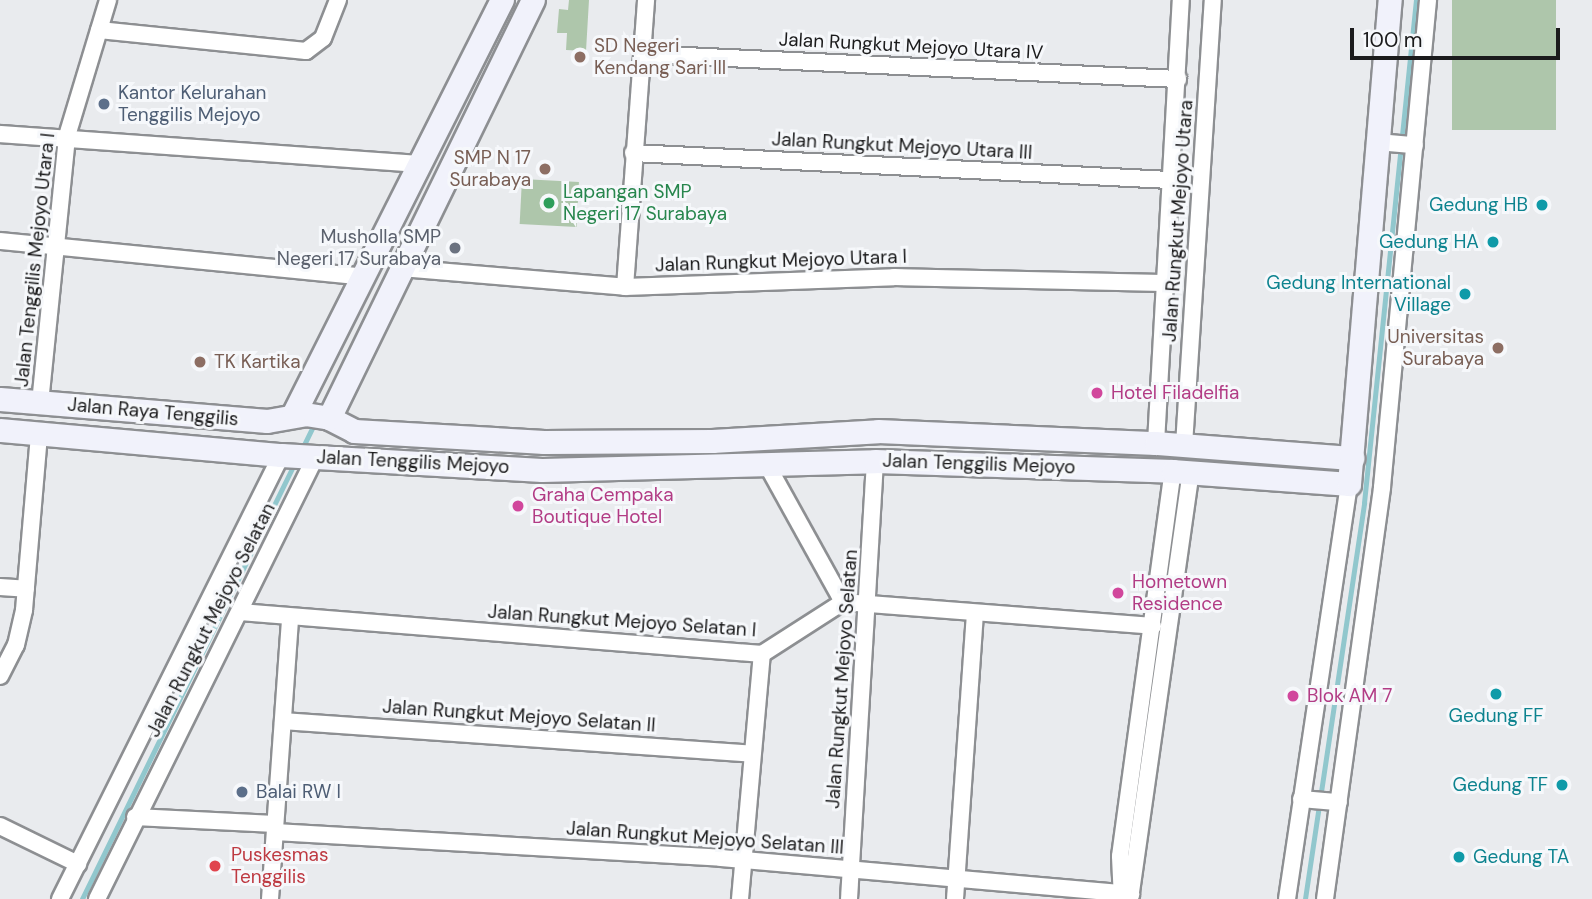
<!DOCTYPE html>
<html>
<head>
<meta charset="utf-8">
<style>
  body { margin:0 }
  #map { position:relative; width:1592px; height:899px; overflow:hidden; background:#e9ebee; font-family:"DM Sans",sans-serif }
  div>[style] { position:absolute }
  .green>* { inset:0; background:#aec6ab; transform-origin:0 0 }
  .stream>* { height:4.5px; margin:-2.25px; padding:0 2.25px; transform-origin:2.25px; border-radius:2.25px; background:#91c7cd }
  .roads { filter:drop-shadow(2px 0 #8d8f92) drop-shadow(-2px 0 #8d8f92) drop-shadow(0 2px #8d8f92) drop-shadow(0 -2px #8d8f92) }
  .street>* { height:16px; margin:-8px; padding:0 8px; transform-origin:8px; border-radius:8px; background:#fff }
  .secondary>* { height:23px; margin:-11.5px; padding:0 11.5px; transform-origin:11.5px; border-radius:11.5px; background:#f1f2fb }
  .dots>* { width:19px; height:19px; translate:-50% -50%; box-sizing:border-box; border:4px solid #f6f8fb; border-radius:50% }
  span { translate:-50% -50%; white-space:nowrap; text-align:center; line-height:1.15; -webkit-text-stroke:6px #f6f8fb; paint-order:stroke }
  .education-label { font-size:19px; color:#785e54 }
  .left { translate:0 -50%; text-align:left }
  .right { translate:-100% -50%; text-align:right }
  .street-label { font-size:19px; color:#1b1b1c }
  .service-label { font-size:19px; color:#4e5e75 }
  .leisure-label { font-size:19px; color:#27864d }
  .culture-label { font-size:19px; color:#0d838f }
  .worship-label { font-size:19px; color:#5b616d }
  .hotel-label { font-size:19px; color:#b23c85 }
  .health-label { font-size:19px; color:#be3a42 }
  .scale { position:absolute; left:1350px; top:28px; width:210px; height:32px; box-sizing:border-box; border:4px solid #1b1b1c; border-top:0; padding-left:9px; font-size:21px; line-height:24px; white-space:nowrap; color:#1b1b1c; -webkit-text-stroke:5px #f6f8fb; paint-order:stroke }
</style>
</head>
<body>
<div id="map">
  <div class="green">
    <i style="clip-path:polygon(569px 0,589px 0,586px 51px,566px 50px,567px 33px,557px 33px,559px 9px,568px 10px)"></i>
    <i style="left:1452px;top:0;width:104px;height:130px"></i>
    <i style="left:522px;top:179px;width:57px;height:45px;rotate:3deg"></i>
  </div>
  <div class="stream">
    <i style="left:302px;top:449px;width:30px;rotate:-64deg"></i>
    <i style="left:82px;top:899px;width:485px;rotate:-64deg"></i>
    <i style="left:1305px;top:899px;width:400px;rotate:-81.5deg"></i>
    <i style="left:1364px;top:503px;width:506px;rotate:-84.1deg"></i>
  </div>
  <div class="roads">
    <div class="street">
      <i style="left:99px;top:30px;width:208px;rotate:5.8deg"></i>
      <i style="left:306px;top:51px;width:21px;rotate:-37deg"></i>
      <i style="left:323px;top:38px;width:41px;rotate:-68.5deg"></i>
      <i style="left:642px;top:54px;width:537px;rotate:2.67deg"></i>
      <i style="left:0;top:134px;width:423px;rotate:4.1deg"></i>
      <i style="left:1377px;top:142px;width:38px;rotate:5deg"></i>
      <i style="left:633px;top:153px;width:538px;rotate:2.88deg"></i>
      <i style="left:0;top:241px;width:368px;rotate:5.6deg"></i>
      <i style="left:401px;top:268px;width:225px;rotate:4.8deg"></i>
      <i style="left:625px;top:287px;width:269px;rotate:-2.1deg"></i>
      <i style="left:894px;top:277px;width:269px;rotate:1.3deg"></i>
      <i style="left:625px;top:287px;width:288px;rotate:-85.8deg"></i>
      <i style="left:40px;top:403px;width:268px;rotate:-84.2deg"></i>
      <i style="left:67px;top:136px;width:142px;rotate:-73.2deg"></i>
      <i style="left:1156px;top:443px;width:444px;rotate:-86.8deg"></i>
      <i style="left:1184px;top:445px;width:446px;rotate:-86.3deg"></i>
      <i style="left:766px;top:463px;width:159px;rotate:61deg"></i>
      <i style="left:0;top:587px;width:26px;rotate:4deg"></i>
      <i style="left:240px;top:612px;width:524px;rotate:4.6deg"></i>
      <i style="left:762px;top:654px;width:96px;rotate:-32.7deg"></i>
      <i style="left:843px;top:602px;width:311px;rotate:4.4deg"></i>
      <i style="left:0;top:676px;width:35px;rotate:-63deg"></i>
      <i style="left:16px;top:645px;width:36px;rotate:-77deg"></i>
      <i style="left:24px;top:610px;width:177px;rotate:-85.1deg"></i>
      <i style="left:283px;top:721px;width:470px;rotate:4deg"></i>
      <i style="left:1301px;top:799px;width:38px;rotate:5deg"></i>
      <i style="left:135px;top:817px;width:140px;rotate:2.9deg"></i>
      <i style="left:0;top:826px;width:87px;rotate:26deg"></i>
      <i style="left:275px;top:832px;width:447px;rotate:3.3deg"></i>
      <i style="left:721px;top:858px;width:412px;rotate:5deg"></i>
      <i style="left:60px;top:899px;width:496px;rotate:-63.5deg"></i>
      <i style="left:97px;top:899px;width:494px;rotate:-63.7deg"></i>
      <i style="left:270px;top:899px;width:281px;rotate:-85.9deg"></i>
      <i style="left:740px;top:899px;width:246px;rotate:-84.9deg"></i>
      <i style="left:849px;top:899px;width:439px;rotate:-86.6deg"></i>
      <i style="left:955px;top:899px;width:285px;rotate:-86deg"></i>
      <i style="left:1122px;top:899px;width:43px;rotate:-92.7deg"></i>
      <i style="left:1120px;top:856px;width:389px;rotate:-82.2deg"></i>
      <i style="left:1130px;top:899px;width:431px;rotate:-81.9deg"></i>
      <i style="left:1287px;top:899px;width:420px;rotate:-81.5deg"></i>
      <i style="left:1325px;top:899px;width:416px;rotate:-82.1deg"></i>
      <i style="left:1382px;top:487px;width:489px;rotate:-84.6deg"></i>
    </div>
    <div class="secondary">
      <i style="left:0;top:399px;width:268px;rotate:4.7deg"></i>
      <i style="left:267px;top:421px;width:39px;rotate:-10deg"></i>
      <i style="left:305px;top:414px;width:24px;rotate:9deg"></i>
      <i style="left:329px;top:418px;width:28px;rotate:27deg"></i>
      <i style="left:354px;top:431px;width:190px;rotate:3.3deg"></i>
      <i style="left:544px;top:442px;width:168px;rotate:-0.3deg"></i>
      <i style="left:712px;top:441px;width:166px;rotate:-3.4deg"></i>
      <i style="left:878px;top:431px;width:278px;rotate:2.5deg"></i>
      <i style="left:1156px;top:443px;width:197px;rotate:4.4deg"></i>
      <i style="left:293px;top:415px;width:465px;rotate:-63.3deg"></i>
      <i style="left:329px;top:418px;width:465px;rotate:-64deg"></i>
      <i style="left:0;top:430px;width:282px;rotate:5.1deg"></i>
      <i style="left:281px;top:455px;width:261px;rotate:3.3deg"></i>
      <i style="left:542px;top:470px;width:333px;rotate:-1.5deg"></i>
      <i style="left:875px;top:461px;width:298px;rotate:1.9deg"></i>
      <i style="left:1173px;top:471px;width:176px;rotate:4.2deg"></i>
      <i style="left:1349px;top:484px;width:486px;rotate:-85.2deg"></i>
    </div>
  </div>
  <div class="dots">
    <i style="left:580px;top:57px;background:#8d6e63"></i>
    <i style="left:104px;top:104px;background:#5c6f8a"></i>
    <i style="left:545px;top:169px;background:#8d6e63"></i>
    <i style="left:549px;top:203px;background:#2e9e5b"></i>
    <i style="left:1542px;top:205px;background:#0f9aa8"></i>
    <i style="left:1493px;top:242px;background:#0f9aa8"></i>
    <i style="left:455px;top:248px;background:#6b7280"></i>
    <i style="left:1465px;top:294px;background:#0f9aa8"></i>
    <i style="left:1498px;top:348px;background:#8d6e63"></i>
    <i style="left:200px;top:362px;background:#8d6e63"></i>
    <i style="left:1097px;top:393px;background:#d1479c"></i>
    <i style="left:518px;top:506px;background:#d1479c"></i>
    <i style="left:1118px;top:593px;background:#d1479c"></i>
    <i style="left:1496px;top:694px;background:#0f9aa8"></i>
    <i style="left:1293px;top:696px;background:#d1479c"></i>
    <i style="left:1562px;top:785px;background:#0f9aa8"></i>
    <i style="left:242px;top:792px;background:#5c6f8a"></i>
    <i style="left:1459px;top:857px;background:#0f9aa8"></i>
    <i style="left:215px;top:866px;background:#e0444e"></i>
  </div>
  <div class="education-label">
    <span class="left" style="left:594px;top:57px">SD Negeri<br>Kendang Sari III</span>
    <span class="right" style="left:531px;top:169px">SMP N 17<br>Surabaya</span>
    <span class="right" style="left:1484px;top:348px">Universitas<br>Surabaya</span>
    <span class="left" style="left:214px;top:362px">TK Kartika</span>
  </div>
  <div class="street-label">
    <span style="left:911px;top:46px;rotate:3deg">Jalan Rungkut Mejoyo Utara IV</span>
    <span style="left:902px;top:146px;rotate:3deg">Jalan Rungkut Mejoyo Utara III</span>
    <span style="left:1178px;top:221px;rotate:-86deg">Jalan Rungkut Mejoyo Utara</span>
    <span style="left:35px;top:260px;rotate:-84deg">Jalan Tenggilis Mejoyo Utara I</span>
    <span style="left:781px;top:261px;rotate:-2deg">Jalan Rungkut Mejoyo Utara I</span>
    <span style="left:153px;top:412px;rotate:5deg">Jalan Raya Tenggilis</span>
    <span style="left:413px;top:462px;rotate:3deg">Jalan Tenggilis Mejoyo</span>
    <span style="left:979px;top:464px;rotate:2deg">Jalan Tenggilis Mejoyo</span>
    <span style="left:211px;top:620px;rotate:-63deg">Jalan Rungkut Mejoyo Selatan</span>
    <span style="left:622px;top:621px;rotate:4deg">Jalan Rungkut Mejoyo Selatan I</span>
    <span style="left:842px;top:679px;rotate:-86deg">Jalan Rungkut Mejoyo Selatan</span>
    <span style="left:519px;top:716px;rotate:4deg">Jalan Rungkut Mejoyo Selatan II</span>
    <span style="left:705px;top:838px;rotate:4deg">Jalan Rungkut Mejoyo Selatan III</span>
  </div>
  <div class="service-label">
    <span class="left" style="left:118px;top:104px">Kantor Kelurahan<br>Tenggilis Mejoyo</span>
    <span class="left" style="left:256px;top:792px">Balai RW I</span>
  </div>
  <div class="leisure-label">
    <span class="left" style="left:563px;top:203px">Lapangan SMP<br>Negeri 17 Surabaya</span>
  </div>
  <div class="culture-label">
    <span class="right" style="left:1528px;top:205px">Gedung HB</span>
    <span class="right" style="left:1479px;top:242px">Gedung HA</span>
    <span class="right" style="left:1451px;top:294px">Gedung International<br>Village</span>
    <span style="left:1496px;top:716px">Gedung FF</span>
    <span class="right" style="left:1548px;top:785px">Gedung TF</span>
    <span class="left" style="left:1473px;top:857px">Gedung TA</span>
  </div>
  <div class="worship-label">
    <span class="right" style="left:441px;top:248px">Musholla SMP<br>Negeri 17 Surabaya</span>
  </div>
  <div class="hotel-label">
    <span class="left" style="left:1111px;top:393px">Hotel Filadelfia</span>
    <span class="left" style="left:532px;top:506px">Graha Cempaka<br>Boutique Hotel</span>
    <span class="left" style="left:1132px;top:593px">Hometown<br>Residence</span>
    <span class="left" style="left:1307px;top:696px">Blok AM 7</span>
  </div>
  <div class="health-label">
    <span class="left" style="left:231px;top:866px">Puskesmas<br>Tenggilis</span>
  </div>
  <div class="scale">100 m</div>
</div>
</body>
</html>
